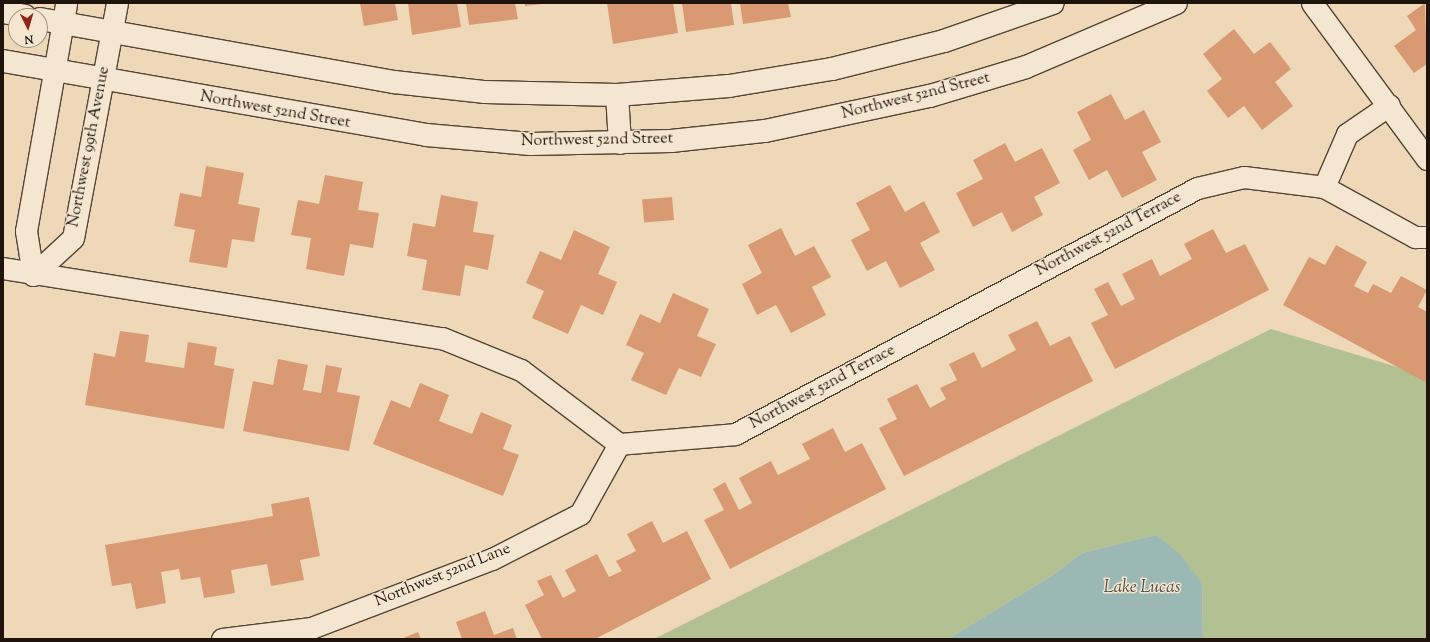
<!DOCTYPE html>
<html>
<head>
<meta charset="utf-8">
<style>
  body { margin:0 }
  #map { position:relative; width:1430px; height:642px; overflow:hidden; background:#eed8b7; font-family:"Sorts Mill Goudy",serif }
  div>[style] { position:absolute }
  .green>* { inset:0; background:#b3c092 }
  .water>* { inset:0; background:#9bb8b5 }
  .building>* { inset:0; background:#d89973; transform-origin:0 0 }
  .roads { filter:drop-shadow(1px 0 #534537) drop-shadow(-1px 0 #534537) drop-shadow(0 1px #534537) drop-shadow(0 -1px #534537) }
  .minor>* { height:21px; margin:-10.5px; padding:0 10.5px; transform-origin:10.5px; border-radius:10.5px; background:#f4e6d0 }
  .tertiary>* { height:22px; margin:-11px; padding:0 11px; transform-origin:11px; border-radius:11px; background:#f4e6d0 }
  span { translate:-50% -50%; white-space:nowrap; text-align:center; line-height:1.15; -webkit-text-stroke:3px #f4e6d0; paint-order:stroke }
  .street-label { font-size:16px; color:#1f140c }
  .water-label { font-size:17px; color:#4a4d47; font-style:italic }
  .frame { position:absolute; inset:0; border:4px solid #1f140c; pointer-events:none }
  .north { position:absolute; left:8px; top:8px; width:40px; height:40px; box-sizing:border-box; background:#f4e6d0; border:1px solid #9f9282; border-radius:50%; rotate:175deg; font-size:11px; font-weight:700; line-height:16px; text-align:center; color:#1f140c }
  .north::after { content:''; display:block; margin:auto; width:14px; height:18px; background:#8f2418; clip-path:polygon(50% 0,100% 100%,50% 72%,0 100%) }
</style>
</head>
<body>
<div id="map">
  <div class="green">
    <i style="clip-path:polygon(1271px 329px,1427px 376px,1427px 639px,1203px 639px,1202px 584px,1156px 535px,1082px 553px,1053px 575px,948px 639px,654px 639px)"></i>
  </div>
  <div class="water">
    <i style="clip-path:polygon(1156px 535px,1180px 554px,1202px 584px,1203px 639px,948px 639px,1053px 575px,1082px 553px)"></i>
  </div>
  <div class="building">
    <i style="clip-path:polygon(360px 3px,395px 3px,398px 20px,364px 26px)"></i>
    <i style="clip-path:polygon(408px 3px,457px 3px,461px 27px,412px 35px)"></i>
    <i style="clip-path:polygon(466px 3px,515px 3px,518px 19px,469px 25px)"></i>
    <i style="clip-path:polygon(525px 3px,542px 3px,542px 4px,525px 6px)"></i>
    <i style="clip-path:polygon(607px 3px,673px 3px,678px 33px,613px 44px)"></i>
    <i style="clip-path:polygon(682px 3px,731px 3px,734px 25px,686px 32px)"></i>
    <i style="clip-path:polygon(740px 3px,788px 3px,791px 17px,743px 24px)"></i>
    <i style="clip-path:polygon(1425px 3px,1427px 64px,1414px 73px,1394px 46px,1416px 30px,1407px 16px)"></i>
    <i style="clip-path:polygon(1234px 29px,1254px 54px,1270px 42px,1291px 69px,1275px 82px,1293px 106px,1262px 130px,1244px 106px,1228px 118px,1207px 91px,1222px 79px,1203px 54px)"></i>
    <i style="clip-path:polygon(1111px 94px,1125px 120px,1144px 110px,1161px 142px,1142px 152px,1157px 180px,1122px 198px,1107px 170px,1089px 180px,1073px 150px,1091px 140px,1077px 112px)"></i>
    <i style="clip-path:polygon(1005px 143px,1015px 162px,1042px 148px,1060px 183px,1034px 197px,1043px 215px,1012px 232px,1002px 212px,973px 227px,956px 193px,983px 179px,973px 160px)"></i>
    <i style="clip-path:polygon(206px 166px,244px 173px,238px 204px,260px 208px,254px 242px,232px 239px,227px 268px,189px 262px,195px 230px,174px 226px,180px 193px,201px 197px)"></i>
    <i style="clip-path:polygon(325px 175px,363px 182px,358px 210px,379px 213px,373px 248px,350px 244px,344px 276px,306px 269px,311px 238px,291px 235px,298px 200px,319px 204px)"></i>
    <i style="clip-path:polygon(890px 185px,905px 212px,924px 201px,940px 232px,920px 243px,935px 270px,900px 288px,886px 261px,867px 271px,851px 240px,870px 230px,856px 203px)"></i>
    <i style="clip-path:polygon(441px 195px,478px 202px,473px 232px,494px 235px,488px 270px,465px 265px,460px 296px,422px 290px,427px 260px,407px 256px,413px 223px,435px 227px)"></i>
    <i style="left:672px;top:197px;width:23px;height:30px;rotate:85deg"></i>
    <i style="clip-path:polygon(781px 228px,795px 256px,814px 246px,831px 277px,812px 287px,826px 315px,791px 333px,776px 305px,757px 315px,742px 284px,762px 273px,748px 245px)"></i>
    <i style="clip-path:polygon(1213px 229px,1226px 253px,1245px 244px,1269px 290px,1115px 369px,1091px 323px,1108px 315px,1094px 289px,1108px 282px,1121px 306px,1135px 299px,1122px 274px,1152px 259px,1160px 276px,1192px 259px,1184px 244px)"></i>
    <i style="clip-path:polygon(574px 230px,610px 247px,598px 274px,617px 282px,603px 315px,581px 305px,568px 334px,532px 318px,544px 291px,526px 283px,540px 251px,561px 260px)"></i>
    <i style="clip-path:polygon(1336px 245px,1367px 262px,1354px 286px,1368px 293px,1373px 284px,1391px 293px,1401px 276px,1427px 290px,1418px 307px,1427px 312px,1427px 383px,1283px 305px,1309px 257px,1325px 265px)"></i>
    <i style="clip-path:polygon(673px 293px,709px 309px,697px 336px,716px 344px,701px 377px,679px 368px,666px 395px,631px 380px,644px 353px,626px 345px,640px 314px,660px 323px)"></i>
    <i style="clip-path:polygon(1037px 321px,1050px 346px,1070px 336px,1093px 381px,904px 476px,879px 428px,897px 419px,887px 399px,917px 384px,930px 408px,946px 399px,940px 388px,957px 380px,949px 364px,974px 352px,982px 368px,1016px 350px,1008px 335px)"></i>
    <i style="clip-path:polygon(120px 331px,149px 335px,145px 362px,184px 368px,188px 342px,217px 347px,214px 365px,234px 369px,224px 429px,85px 405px,94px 353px,115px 357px)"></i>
    <i style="clip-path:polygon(278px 359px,308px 365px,303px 390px,321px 393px,326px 365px,342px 368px,337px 392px,360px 396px,349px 451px,243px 431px,253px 381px,273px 385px)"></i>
    <i style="clip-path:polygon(420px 383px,449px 395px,439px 421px,472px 434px,481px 412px,512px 425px,503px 449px,519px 455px,503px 496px,373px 444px,391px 400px,410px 408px)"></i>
    <i style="clip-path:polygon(833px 428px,845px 452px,862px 443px,886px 489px,730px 569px,704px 520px,724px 510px,713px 489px,725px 482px,739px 510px,752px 503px,739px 478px,771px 461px,778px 475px,810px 459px,802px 444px)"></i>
    <i style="clip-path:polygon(309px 497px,320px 556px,300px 560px,304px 580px,271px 586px,267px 564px,231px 570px,235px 593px,204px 598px,200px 577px,181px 580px,179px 569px,161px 572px,166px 603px,136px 609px,131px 583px,112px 586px,105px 545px,273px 516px,271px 504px)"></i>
    <i style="clip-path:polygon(652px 521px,663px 543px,687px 531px,711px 579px,595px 639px,542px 639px,525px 605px,544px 595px,537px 581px,551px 575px,563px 598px,576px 591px,565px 570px,597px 554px,609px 577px,622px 571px,616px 561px,636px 551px,627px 534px)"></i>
    <i style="clip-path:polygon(485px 611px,494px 635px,513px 628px,517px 639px,462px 639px,456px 622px)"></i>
    <i style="clip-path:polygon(418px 632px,421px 639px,401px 639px)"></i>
  </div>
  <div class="roads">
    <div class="minor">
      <i style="left:1312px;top:3px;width:194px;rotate:53.6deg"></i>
      <i style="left:1324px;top:187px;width:58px;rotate:-66.5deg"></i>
      <i style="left:1347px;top:134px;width:51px;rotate:-34.6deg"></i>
      <i style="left:3px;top:268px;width:445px;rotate:9.1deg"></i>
      <i style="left:442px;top:338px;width:85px;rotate:22.1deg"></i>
      <i style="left:521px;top:370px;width:123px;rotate:37.1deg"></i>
      <i style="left:619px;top:444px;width:116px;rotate:-4.9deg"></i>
      <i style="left:735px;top:434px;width:523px;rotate:-28.03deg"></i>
      <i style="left:1197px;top:188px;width:48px;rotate:-13.2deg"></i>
      <i style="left:1244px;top:177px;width:81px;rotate:7.1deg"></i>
      <i style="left:1324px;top:187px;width:104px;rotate:28.8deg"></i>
      <i style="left:1415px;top:237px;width:12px"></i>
      <i style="left:33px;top:275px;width:54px;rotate:-42.8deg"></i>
      <i style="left:73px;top:238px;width:239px;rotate:-79.4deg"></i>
      <i style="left:33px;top:275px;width:45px;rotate:-99deg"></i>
      <i style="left:26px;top:231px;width:231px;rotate:-80deg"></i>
      <i style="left:222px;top:639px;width:90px;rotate:-7deg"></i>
      <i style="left:311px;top:628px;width:194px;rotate:-20.9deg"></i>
      <i style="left:492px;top:559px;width:99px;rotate:-27.1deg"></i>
      <i style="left:580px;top:514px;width:80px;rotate:-60.9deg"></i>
    </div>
    <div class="tertiary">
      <i style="left:3px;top:12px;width:22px;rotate:10deg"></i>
      <i style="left:40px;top:19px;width:360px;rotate:10.1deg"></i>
      <i style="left:394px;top:82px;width:92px;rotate:6.3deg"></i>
      <i style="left:485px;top:92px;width:132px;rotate:1.3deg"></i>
      <i style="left:617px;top:95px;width:112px;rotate:-4.6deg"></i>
      <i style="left:729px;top:86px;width:104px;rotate:-9.4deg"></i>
      <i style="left:832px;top:69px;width:115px;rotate:-14deg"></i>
      <i style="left:944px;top:41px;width:115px;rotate:-19.2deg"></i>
      <i style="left:3px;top:61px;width:429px;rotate:9.9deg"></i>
      <i style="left:426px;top:135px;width:105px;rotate:4.9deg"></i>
      <i style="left:531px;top:144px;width:140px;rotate:-1.2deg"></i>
      <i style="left:671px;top:141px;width:95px;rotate:-6.1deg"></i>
      <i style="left:765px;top:131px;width:169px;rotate:-12deg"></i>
      <i style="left:930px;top:96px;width:100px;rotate:-16.8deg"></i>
      <i style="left:1026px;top:67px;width:163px;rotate:-23.1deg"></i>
      <i style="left:617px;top:95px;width:48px;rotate:86.4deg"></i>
    </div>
  </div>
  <div class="street-label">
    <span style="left:916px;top:97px;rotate:-14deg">Northwest 52nd Street</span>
    <span style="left:275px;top:111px;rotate:10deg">Northwest 52nd Street</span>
    <span style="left:597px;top:141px;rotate:-1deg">Northwest 52nd Street</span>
    <span style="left:90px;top:147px;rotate:-79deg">Northwest 99th Avenue</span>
    <span style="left:1109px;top:235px;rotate:-28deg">Northwest 52nd Terrace</span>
    <span style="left:823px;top:388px;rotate:-28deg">Northwest 52nd Terrace</span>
    <span style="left:443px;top:576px;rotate:-22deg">Northwest 52nd Lane</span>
  </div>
  <div class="water-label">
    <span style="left:1142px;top:589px">Lake Lucas</span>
  </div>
  <div class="frame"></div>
  <div class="north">N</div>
</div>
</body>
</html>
